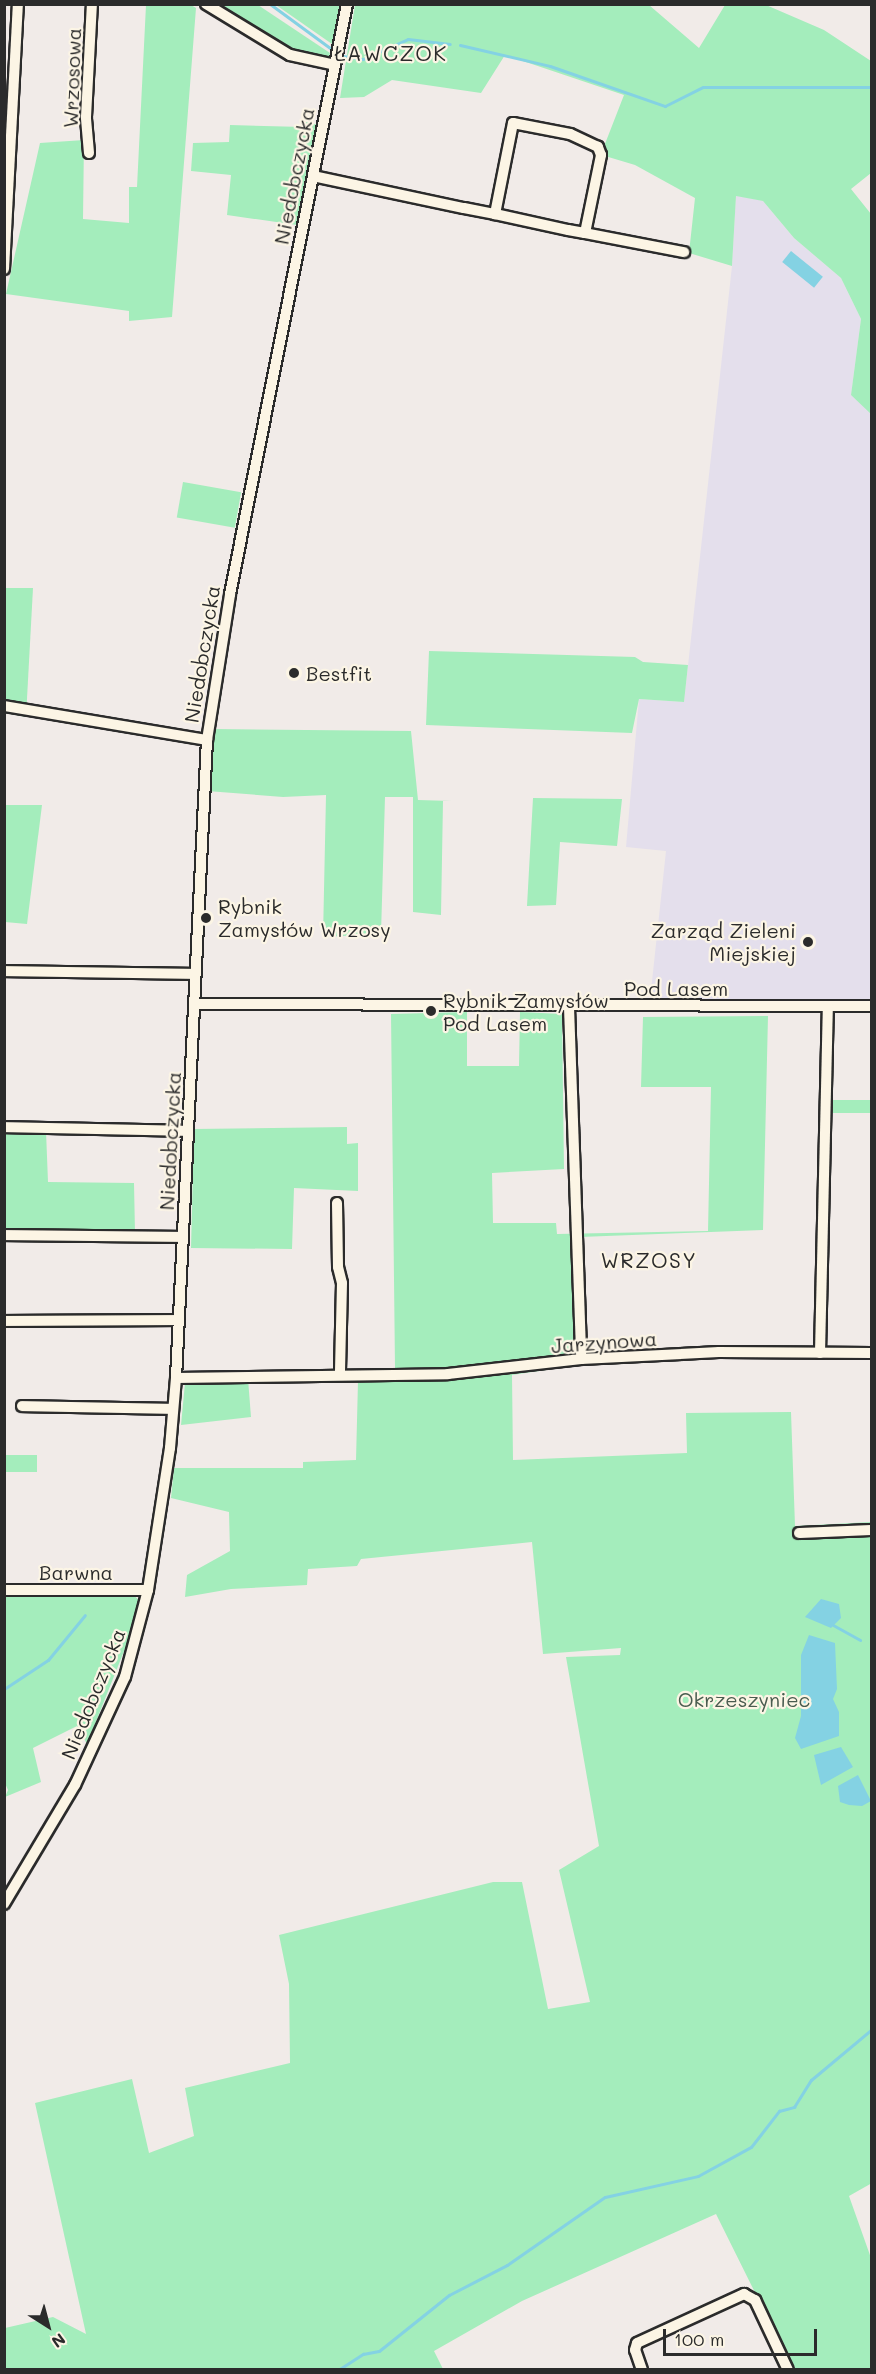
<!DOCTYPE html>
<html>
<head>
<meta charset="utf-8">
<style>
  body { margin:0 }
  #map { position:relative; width:876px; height:2374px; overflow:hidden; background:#f1ebe8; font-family:Mali,sans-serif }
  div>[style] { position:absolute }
  .built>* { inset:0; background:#e4dfec }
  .green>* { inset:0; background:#a4edbc; transform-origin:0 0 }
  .water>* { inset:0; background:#84d2e3; transform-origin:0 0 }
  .stream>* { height:3px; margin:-1.5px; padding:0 1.5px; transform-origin:1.5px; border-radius:1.5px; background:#84d2e3 }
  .roads { filter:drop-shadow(2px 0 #2b2b2b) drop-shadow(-2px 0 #2b2b2b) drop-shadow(0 2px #2b2b2b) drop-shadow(0 -2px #2b2b2b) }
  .minor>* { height:10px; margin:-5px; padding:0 5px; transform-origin:5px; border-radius:5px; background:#fcf5e5 }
  .dots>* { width:16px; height:16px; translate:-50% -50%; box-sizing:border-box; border:3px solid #fcf5e5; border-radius:50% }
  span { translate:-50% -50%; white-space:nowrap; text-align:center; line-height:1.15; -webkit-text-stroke:4.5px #fcf5e5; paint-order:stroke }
  .street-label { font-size:20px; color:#2b2b2b }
  .poi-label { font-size:20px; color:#2b2b2b }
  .left { translate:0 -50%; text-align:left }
  .right { translate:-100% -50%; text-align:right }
  .park-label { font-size:20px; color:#495c4f }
  .neighbourhood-label { font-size:21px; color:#2b2b2b; letter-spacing:1.5px }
  .frame { position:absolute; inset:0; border:6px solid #2b2b2b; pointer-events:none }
  .north { position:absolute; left:18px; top:2296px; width:60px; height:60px; -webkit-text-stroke:4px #fcf5e5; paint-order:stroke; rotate:144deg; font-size:16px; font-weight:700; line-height:24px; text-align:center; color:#2b2b2b }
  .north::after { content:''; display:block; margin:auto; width:21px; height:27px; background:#2b2b2b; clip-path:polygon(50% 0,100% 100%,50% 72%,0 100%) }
  .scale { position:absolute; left:663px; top:2329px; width:154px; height:27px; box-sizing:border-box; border:3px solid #2b2b2b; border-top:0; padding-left:8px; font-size:18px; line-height:21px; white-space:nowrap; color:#2b2b2b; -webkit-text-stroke:4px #fcf5e5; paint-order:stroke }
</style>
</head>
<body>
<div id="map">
  <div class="built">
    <i style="clip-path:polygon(736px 195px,763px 201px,794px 238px,841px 278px,861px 319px,851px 395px,872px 413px,871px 1001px,650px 1000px,666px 851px,626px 847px,639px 699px,684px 702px,732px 266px)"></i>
  </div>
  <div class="green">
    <i style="clip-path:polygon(146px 5px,191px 5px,196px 8px,172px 317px,129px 321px,129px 311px,6px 294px,40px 143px,84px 140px,83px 219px,129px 223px,129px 187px,137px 187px)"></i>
    <i style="clip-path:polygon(215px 5px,258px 5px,330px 53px,328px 60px,294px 53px)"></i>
    <i style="clip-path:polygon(276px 5px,341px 5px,332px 44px)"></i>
    <i style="clip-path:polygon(355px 5px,649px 5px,699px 48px,725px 5px,766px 5px,824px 30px,871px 61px,871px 173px,851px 189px,871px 214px,871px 414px,851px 395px,861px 319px,841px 278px,794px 238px,763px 201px,736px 196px,732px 266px,689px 253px,695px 198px,635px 165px,605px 156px,603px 149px,624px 95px,505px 55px,481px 93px,392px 80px,364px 97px,340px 98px)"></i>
    <i style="clip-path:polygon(306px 122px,319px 125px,297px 225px,227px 215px,231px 175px,191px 171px,193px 143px,229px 142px,230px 125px,304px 127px)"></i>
    <i style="left:183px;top:482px;width:59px;height:36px;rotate:10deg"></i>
    <i style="clip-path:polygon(4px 588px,33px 588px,26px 717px,5px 713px)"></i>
    <i style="clip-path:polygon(429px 651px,635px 657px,643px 662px,688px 665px,684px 702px,639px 699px,632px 733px,426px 725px)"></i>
    <i style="clip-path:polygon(213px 729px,411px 731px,418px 800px,452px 801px,443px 801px,441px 915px,413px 912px,413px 797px,385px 797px,381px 934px,323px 937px,326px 795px,283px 797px,207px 791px)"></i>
    <i style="clip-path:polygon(533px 798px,622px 799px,617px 846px,560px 842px,556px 905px,527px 906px)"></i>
    <i style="clip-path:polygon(4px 805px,42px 805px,27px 924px,5px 922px)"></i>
    <i style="clip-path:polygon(467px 1012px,467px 1066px,519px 1066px,520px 1012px,562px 1014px,564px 1169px,492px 1173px,493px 1223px,556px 1223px,557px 1234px,708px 1231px,711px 1087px,641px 1087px,643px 1017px,768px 1016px,763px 1230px,580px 1237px,587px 1364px,512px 1375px,513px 1460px,687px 1453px,686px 1413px,791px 1412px,795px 1526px,871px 1522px,872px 2183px,849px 2196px,871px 2258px,871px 2369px,793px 2369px,716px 2214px,522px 2301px,434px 2351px,443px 2369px,5px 2370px,5px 2328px,53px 2317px,86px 2334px,35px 2103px,132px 2079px,149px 2153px,194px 2136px,185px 2088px,290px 2063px,289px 1984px,279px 1935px,493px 1882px,522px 1882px,548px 2009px,590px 2002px,559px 1870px,599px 1846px,566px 1657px,620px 1655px,621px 1648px,543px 1654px,532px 1542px,361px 1559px,357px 1566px,308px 1569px,307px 1585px,231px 1589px,185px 1597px,187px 1575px,230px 1551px,229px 1512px,171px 1498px,174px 1468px,303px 1468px,303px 1462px,356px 1460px,358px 1381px,395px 1368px,391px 1014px)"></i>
    <i style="left:830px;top:1100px;width:41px;height:13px"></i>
    <i style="clip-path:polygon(347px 1127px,347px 1144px,358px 1143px,358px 1191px,294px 1188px,292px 1249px,191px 1248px,194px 1129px)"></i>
    <i style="clip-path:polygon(5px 1130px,46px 1131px,48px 1182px,134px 1183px,135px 1233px,5px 1231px)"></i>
    <i style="clip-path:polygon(248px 1379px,251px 1417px,181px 1425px,185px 1383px)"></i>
    <i style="left:37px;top:1455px;width:17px;height:32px;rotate:90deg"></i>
    <i style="clip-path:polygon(131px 1593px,139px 1600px,132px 1631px,87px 1744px,77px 1726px,33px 1748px,41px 1782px,5px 1797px,8px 1790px,4px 1781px,5px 1595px)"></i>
  </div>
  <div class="water">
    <i style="left:791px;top:251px;width:41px;height:14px;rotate:39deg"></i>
    <i style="clip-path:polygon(821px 1599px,839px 1604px,841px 1618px,831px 1628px,805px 1617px)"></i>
    <i style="clip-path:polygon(809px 1635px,835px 1643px,837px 1689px,833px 1699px,839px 1712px,839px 1736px,801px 1749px,795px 1738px,801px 1716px,801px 1655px)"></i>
    <i style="clip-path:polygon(841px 1747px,853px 1767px,821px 1785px,814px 1755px)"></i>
    <i style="clip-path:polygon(858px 1775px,871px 1801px,862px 1806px,849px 1805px,840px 1802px,838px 1786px)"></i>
  </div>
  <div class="stream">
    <i style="left:270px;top:4px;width:74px;rotate:36.3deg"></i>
    <i style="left:460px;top:45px;width:92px;rotate:13.1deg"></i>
    <i style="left:550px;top:66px;width:122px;rotate:19.2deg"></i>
    <i style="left:665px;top:106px;width:42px;rotate:-26.6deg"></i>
    <i style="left:703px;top:87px;width:169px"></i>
    <i style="left:343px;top:56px;width:20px;rotate:9deg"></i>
    <i style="left:363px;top:59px;width:49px;rotate:-24deg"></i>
    <i style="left:408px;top:39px;width:42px;rotate:6.8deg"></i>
    <i style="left:833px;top:1625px;width:31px;rotate:29deg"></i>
    <i style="left:4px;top:1689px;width:53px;rotate:-33.4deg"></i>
    <i style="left:48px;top:1660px;width:58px;rotate:-50.6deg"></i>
    <i style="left:338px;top:2370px;width:30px;rotate:-33deg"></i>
    <i style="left:363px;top:2354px;width:16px;rotate:-11deg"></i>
    <i style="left:379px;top:2351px;width:90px;rotate:-38.7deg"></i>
    <i style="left:449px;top:2295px;width:65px;rotate:-27.3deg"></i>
    <i style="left:507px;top:2265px;width:119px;rotate:-34.8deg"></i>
    <i style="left:605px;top:2197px;width:95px;rotate:-12.7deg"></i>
    <i style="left:698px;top:2176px;width:60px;rotate:-28.7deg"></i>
    <i style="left:751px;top:2147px;width:46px;rotate:-52.1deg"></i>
    <i style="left:779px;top:2111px;width:16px;rotate:-15deg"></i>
    <i style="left:794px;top:2107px;width:32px;rotate:-58deg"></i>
    <i style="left:811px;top:2080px;width:80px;rotate:-39.9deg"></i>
  </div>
  <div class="roads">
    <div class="minor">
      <i style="left:206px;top:4px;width:98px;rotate:31.3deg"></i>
      <i style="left:290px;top:55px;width:46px;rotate:12.5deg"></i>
      <i style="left:89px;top:153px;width:36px;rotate:-95deg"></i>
      <i style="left:86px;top:117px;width:113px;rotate:-87deg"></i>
      <i style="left:313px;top:176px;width:154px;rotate:12deg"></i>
      <i style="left:464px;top:208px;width:32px;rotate:11deg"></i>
      <i style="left:495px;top:214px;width:75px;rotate:12.4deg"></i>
      <i style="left:568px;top:230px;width:17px;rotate:10deg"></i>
      <i style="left:585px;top:233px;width:80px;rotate:-78.4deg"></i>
      <i style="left:601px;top:155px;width:9px;rotate:-111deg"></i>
      <i style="left:598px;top:147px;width:31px;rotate:-155deg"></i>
      <i style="left:570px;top:134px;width:58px;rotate:-169.1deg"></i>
      <i style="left:513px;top:123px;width:93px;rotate:101.2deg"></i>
      <i style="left:585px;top:233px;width:101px;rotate:10.9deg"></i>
      <i style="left:4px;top:269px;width:265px;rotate:-87deg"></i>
      <i style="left:4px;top:706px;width:206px;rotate:9.5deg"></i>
      <i style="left:4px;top:971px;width:191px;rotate:0.9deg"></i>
      <i style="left:194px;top:1004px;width:678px;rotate:0.17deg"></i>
      <i style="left:569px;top:1007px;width:352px;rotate:88deg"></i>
      <i style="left:4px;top:1127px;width:184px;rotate:1.2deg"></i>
      <i style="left:337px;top:1203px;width:64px;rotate:89.1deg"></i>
      <i style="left:338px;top:1267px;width:16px;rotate:76deg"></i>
      <i style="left:342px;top:1283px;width:90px;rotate:91.3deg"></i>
      <i style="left:4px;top:1235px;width:179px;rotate:0.6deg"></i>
      <i style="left:4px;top:1321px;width:175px;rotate:-0.3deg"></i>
      <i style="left:820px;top:1353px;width:347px;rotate:-88.7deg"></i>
      <i style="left:176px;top:1378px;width:272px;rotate:-0.8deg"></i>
      <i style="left:448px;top:1374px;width:134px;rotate:-6.4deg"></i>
      <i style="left:581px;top:1359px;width:138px;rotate:-2.9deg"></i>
      <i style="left:719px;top:1352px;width:153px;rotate:0.4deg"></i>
      <i style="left:22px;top:1406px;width:151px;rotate:1.1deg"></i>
      <i style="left:799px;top:1533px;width:73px;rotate:-2.4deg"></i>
      <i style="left:4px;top:1590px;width:144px"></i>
      <i style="left:4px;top:1904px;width:139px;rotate:-59.2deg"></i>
      <i style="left:75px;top:1785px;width:119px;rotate:-65.2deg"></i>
      <i style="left:125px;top:1677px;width:90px;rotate:-75.2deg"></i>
      <i style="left:148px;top:1590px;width:144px;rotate:-81.2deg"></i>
      <i style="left:170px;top:1448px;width:70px;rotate:-85.1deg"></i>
      <i style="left:176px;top:1378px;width:639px;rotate:-87.22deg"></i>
      <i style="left:207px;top:740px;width:148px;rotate:-81deg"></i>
      <i style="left:230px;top:594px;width:601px;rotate:-78.78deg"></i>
      <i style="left:642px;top:2370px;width:21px;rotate:-109deg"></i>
      <i style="left:635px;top:2350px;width:7px;rotate:-74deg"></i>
      <i style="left:637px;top:2343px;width:118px;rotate:-24.6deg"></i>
      <i style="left:744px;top:2294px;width:13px;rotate:29deg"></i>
      <i style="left:755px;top:2300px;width:77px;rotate:64.8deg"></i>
    </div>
  </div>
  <div class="dots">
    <i style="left:294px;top:673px;background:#2b2b2b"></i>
    <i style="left:206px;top:918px;background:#2b2b2b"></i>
    <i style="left:808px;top:942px;background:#2b2b2b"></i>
    <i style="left:431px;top:1011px;background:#2b2b2b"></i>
  </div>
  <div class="street-label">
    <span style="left:72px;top:78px;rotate:-88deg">Wrzosowa</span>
    <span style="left:294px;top:176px;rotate:-79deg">Niedobczycka</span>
    <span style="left:202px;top:654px;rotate:-81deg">Niedobczycka</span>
    <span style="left:676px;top:988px">Pod Lasem</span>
    <span style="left:170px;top:1141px;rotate:-87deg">Niedobczycka</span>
    <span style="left:604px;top:1342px;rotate:-4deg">Jarzynowa</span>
    <span style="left:76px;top:1572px">Barwna</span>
    <span style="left:93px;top:1694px;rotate:-68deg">Niedobczycka</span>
  </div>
  <div class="poi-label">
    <span class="left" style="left:306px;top:673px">Bestfit</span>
    <span class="left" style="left:218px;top:918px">Rybnik<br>Zamysłów Wrzosy</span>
    <span class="right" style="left:796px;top:942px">Zarząd Zieleni<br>Miejskiej</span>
    <span class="left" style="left:443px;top:1012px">Rybnik Zamysłów<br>Pod Lasem</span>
  </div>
  <div class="park-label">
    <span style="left:744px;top:1699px">Okrzeszyniec</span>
  </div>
  <div class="neighbourhood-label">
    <span style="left:391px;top:53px">ŁAWCZOK</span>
    <span style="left:649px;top:1260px">WRZOSY</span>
  </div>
  <div class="frame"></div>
  <div class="north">N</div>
  <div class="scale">100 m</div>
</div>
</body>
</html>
